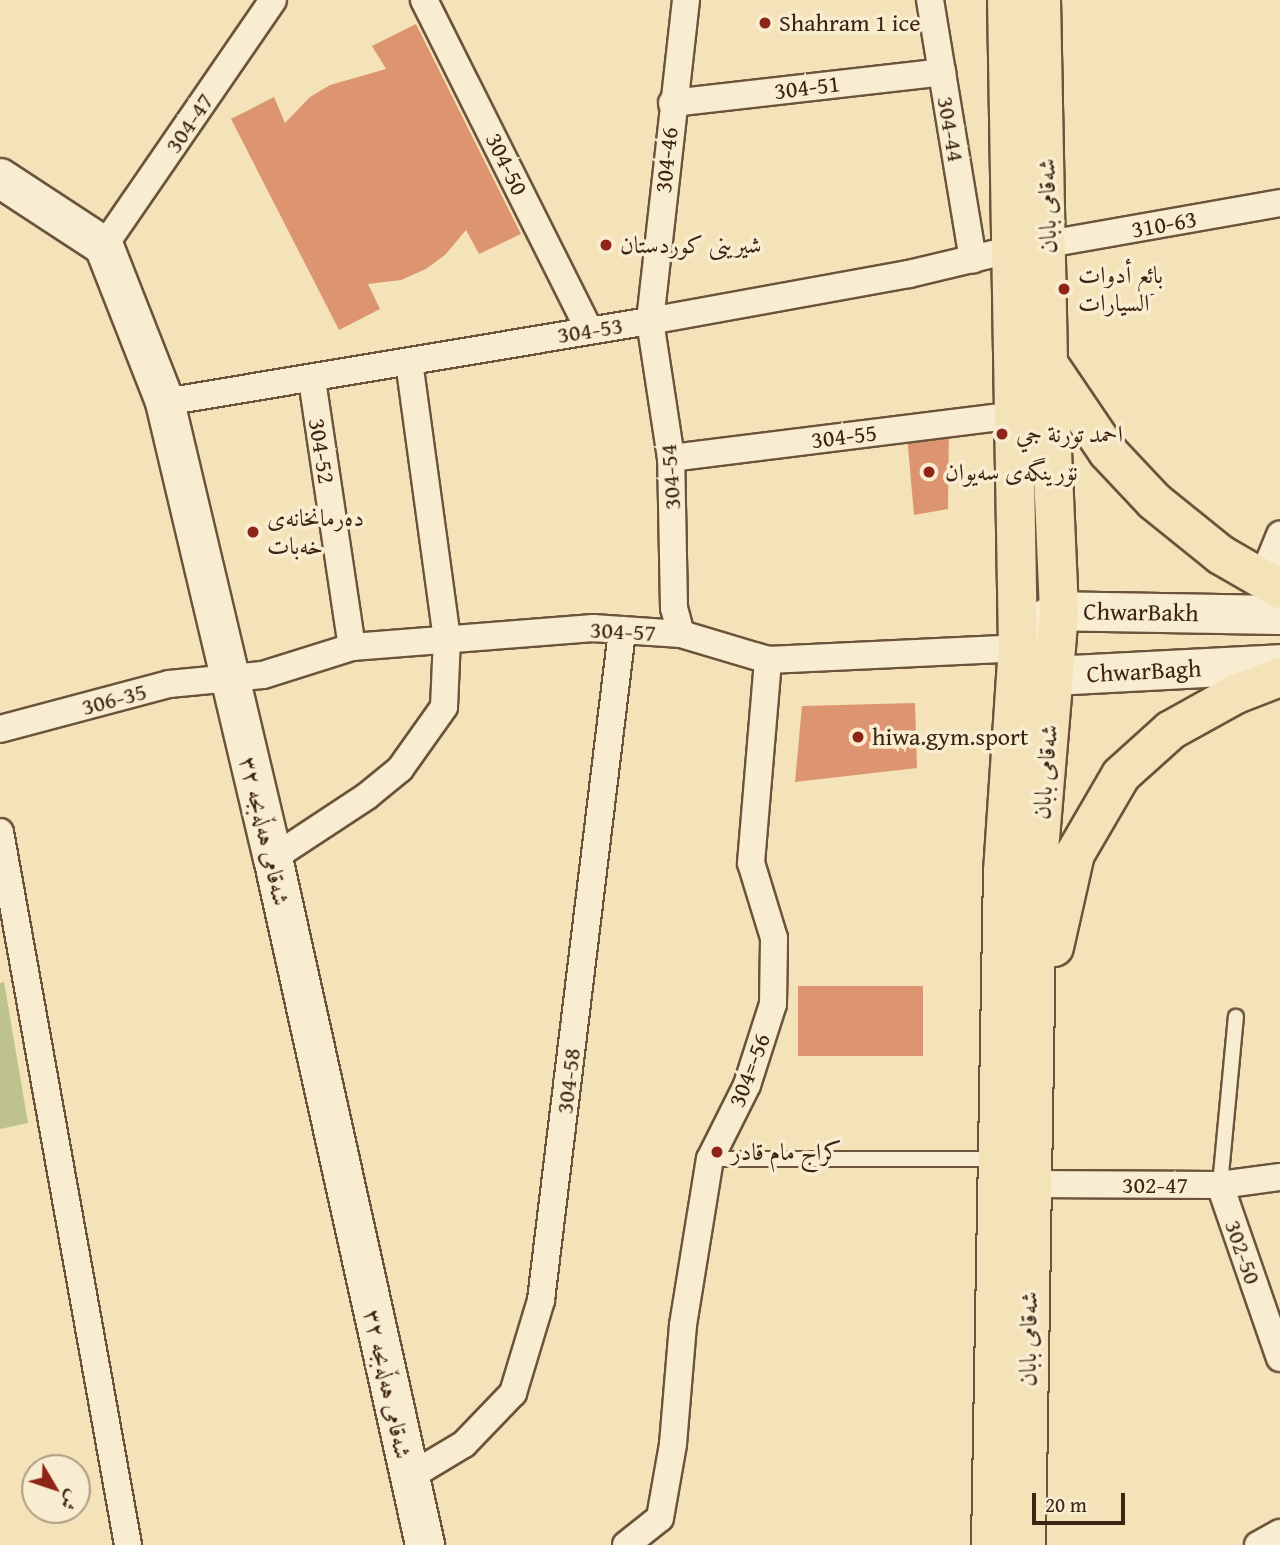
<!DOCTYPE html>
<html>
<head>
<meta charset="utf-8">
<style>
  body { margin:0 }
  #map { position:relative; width:1280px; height:1545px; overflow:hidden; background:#f4e3b8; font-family:"Gentium Book Plus",Amiri,serif }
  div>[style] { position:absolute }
  .green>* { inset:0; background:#bec38d }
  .building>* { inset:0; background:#dc9570; transform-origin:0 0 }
  .roads { filter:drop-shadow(2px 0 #6c533c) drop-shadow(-2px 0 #6c533c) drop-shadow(0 2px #6c533c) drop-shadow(0 -2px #6c533c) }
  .lane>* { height:14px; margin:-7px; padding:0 7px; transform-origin:7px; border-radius:7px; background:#f8edd1 }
  .street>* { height:26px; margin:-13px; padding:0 13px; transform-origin:13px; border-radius:13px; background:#f8edd1 }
  .secondary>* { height:38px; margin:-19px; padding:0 19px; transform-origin:19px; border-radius:19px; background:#f8edd1 }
  .primary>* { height:38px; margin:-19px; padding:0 19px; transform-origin:19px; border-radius:19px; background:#f4e3b8 }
  .dots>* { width:19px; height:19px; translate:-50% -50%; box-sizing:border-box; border:4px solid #f8edd1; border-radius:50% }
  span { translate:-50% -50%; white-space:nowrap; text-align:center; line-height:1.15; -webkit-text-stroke:7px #f8edd1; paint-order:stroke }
  .poi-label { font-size:24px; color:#3e2313 }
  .left { translate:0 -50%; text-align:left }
  .street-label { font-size:24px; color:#3e2313 }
  .north { position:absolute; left:21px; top:1454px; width:70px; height:70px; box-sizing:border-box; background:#f8edd1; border:2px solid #ae9c85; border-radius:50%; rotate:129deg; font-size:19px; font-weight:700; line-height:28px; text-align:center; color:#3e2313 }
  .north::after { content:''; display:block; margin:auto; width:24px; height:32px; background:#8f2418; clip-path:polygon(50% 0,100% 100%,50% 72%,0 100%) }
  .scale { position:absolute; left:1032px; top:1493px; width:93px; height:32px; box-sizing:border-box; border:4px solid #3e2313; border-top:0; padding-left:9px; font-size:21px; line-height:24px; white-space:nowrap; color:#3e2313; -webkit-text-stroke:5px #f8edd1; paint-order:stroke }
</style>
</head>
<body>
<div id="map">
  <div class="green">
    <i style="clip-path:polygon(4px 982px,28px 1123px,0 1129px,0 983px)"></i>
  </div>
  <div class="building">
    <i style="clip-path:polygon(416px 24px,521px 234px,479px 254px,466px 230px,445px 255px,426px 269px,401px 280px,368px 284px,380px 309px,339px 330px,231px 119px,274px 97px,285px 123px,310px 97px,330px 85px,386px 69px,372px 46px)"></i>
    <i style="clip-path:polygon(949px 425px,948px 509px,914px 515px,907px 435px)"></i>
    <i style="clip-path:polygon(915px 703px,917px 768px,795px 782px,802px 706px)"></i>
    <i style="left:798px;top:986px;width:125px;height:70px"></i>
  </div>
  <div class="roads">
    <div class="lane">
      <i style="left:710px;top:1159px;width:286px"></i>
      <i style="left:1220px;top:1185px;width:169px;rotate:-84.6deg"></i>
    </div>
    <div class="street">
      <i style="left:424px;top:0;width:369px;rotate:63.4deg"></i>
      <i style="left:930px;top:0;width:263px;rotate:80.6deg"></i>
      <i style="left:672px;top:103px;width:272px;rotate:-6.5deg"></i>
      <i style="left:1048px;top:244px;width:236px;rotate:-10deg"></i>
      <i style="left:104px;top:246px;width:298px;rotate:-55.5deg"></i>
      <i style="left:312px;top:380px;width:270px;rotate:81.5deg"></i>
      <i style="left:165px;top:402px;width:492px;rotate:-9.5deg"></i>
      <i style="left:650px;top:321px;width:263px;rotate:-10.3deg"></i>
      <i style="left:909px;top:274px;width:108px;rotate:-13.4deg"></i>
      <i style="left:671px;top:458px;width:348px;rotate:-7.1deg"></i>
      <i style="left:1262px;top:579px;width:48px;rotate:-67.8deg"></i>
      <i style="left:681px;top:634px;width:27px;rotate:-105deg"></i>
      <i style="left:674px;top:608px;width:150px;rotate:-91.1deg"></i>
      <i style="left:671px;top:458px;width:139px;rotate:-98.7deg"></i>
      <i style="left:650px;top:321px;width:323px;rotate:-83.6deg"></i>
      <i style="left:0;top:729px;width:175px;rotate:-14.9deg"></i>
      <i style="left:169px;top:684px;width:94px;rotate:-5.5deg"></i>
      <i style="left:263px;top:675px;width:93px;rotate:-17.5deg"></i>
      <i style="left:352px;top:647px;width:242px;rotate:-4.5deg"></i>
      <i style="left:593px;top:628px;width:88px;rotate:3.9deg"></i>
      <i style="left:681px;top:634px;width:91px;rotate:16.6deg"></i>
      <i style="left:768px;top:660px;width:250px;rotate:-2.7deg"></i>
      <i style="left:0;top:832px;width:724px;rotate:79.82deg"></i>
      <i style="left:273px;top:858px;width:113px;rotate:-33.4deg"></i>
      <i style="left:367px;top:796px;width:43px;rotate:-39.3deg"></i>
      <i style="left:400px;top:769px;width:76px;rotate:-54.6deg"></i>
      <i style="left:444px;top:707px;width:68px;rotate:-87.5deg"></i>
      <i style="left:447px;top:639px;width:280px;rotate:-97.8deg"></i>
      <i style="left:1029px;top:1184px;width:191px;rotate:0.3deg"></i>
      <i style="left:1220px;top:1185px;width:61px;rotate:-7.6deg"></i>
      <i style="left:1220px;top:1185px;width:183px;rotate:70.9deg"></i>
      <i style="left:409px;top:1477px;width:64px;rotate:-31deg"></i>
      <i style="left:464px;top:1444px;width:71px;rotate:-46.1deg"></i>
      <i style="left:513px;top:1393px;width:97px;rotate:-73.2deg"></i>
      <i style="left:541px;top:1300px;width:673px;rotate:-83.09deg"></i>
      <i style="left:626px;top:1545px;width:43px;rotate:-38.5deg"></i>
      <i style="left:660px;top:1518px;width:75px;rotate:-80deg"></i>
      <i style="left:673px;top:1444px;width:119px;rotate:-85.2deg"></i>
      <i style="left:683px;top:1325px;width:168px;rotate:-80.8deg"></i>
      <i style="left:710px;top:1159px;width:83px;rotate:-63.4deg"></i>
      <i style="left:747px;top:1085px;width:85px;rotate:-72.2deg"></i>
      <i style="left:773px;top:1004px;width:66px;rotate:-89.1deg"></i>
      <i style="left:774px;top:938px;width:78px;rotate:-107deg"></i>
      <i style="left:751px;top:863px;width:204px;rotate:-85.2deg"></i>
      <i style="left:1258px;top:1545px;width:25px;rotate:-29deg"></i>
    </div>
    <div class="secondary">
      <i style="left:0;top:178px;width:124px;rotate:33.2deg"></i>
      <i style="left:104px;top:246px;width:168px;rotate:68.6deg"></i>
      <i style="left:165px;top:402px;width:469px;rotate:76.7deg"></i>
      <i style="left:273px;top:858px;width:704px;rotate:77.52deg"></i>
      <i style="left:1280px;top:615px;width:221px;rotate:-179deg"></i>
      <i style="left:1059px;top:611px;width:28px;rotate:150deg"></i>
      <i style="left:1035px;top:625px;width:29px;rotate:126deg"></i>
      <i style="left:1018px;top:648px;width:24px;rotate:52deg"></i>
      <i style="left:1033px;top:667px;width:22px;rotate:24deg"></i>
      <i style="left:1053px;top:676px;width:227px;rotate:-3deg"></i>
    </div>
    <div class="primary">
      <i style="left:1049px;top:365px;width:105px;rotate:55.9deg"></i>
      <i style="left:1108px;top:452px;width:67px;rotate:46.8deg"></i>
      <i style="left:1154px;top:501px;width:86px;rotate:38.9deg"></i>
      <i style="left:1221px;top:555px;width:68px;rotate:30deg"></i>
      <i style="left:1054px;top:947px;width:95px;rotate:-77.3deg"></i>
      <i style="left:1075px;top:854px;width:91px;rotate:-59.8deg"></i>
      <i style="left:1121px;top:775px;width:67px;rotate:-42deg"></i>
      <i style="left:1171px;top:730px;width:74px;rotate:-29deg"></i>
      <i style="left:1236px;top:694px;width:47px;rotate:-21.1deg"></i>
      <i style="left:991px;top:1545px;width:673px;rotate:-88.98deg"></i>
      <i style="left:1003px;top:872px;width:225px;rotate:-86.2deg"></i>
      <i style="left:1018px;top:648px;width:648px;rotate:-90.97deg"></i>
      <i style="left:1026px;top:1545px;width:671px;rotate:-89.06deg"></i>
      <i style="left:1037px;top:874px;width:264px;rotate:-85.2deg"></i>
      <i style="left:1059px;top:611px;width:247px;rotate:-92.5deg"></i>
      <i style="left:1048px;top:364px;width:364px;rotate:-91.1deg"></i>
    </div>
  </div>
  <div class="dots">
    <i style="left:765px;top:23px;background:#8f2418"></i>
    <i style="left:606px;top:245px;background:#8f2418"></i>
    <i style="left:1064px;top:289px;background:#8f2418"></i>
    <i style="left:1002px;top:434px;background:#8f2418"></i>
    <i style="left:929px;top:472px;background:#8f2418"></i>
    <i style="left:253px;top:532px;background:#8f2418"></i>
    <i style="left:858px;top:737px;background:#8f2418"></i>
    <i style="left:717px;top:1152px;background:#8f2418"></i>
  </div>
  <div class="poi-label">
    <span class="left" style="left:779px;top:23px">Shahram 1 ice</span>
    <span class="left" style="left:620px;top:245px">شیرینی کوردستان</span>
    <span class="left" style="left:1078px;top:289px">بائع أدوات<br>السيارات</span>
    <span class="left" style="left:1016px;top:434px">احمد تورنة جي</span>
    <span class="left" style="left:945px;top:472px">نۆرینگەی سەیوان</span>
    <span class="left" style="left:267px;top:532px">دەرمانخانەی<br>خەبات</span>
    <span class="left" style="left:872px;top:737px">hiwa.gym.sport</span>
    <span class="left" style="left:731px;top:1152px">کراج مام قادر</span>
  </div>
  <div class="street-label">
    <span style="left:807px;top:87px;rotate:-7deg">304-51</span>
    <span style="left:189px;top:123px;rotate:-56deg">304-47</span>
    <span style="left:951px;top:129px;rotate:80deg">304-44</span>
    <span style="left:666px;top:160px;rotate:-84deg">304-46</span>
    <span style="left:507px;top:164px;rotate:64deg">304-50</span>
    <span style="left:1047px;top:206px;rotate:-91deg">شەقامی بابان</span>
    <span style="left:1164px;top:224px;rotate:-10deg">310-63</span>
    <span style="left:590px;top:330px;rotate:-9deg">304-53</span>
    <span style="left:844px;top:436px;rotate:-7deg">304-55</span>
    <span style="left:322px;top:451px;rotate:81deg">304-52</span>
    <span style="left:670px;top:477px;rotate:-94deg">304-54</span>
    <span style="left:1141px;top:612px;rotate:1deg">ChwarBakh</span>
    <span style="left:623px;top:631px;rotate:3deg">304-57</span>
    <span style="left:1144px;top:671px;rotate:-3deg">ChwarBagh</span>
    <span style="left:114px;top:699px;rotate:-15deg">306-35</span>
    <span style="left:1045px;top:772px;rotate:-85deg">شەقامی بابان</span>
    <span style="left:265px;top:831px;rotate:77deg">شەقامی هەڵەبجە ٣٢</span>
    <span style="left:749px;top:1070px;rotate:-69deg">304=-56</span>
    <span style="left:568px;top:1081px;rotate:-83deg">304-58</span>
    <span style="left:1155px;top:1185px">302-47</span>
    <span style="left:1243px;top:1252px;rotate:71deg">302-50</span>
    <span style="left:1028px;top:1339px;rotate:-89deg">شەقامی بابان</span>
    <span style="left:388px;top:1384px;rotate:78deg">شەقامی هەڵەبجە ٣٢</span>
  </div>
  <div class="north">ش</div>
  <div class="scale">20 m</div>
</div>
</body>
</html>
